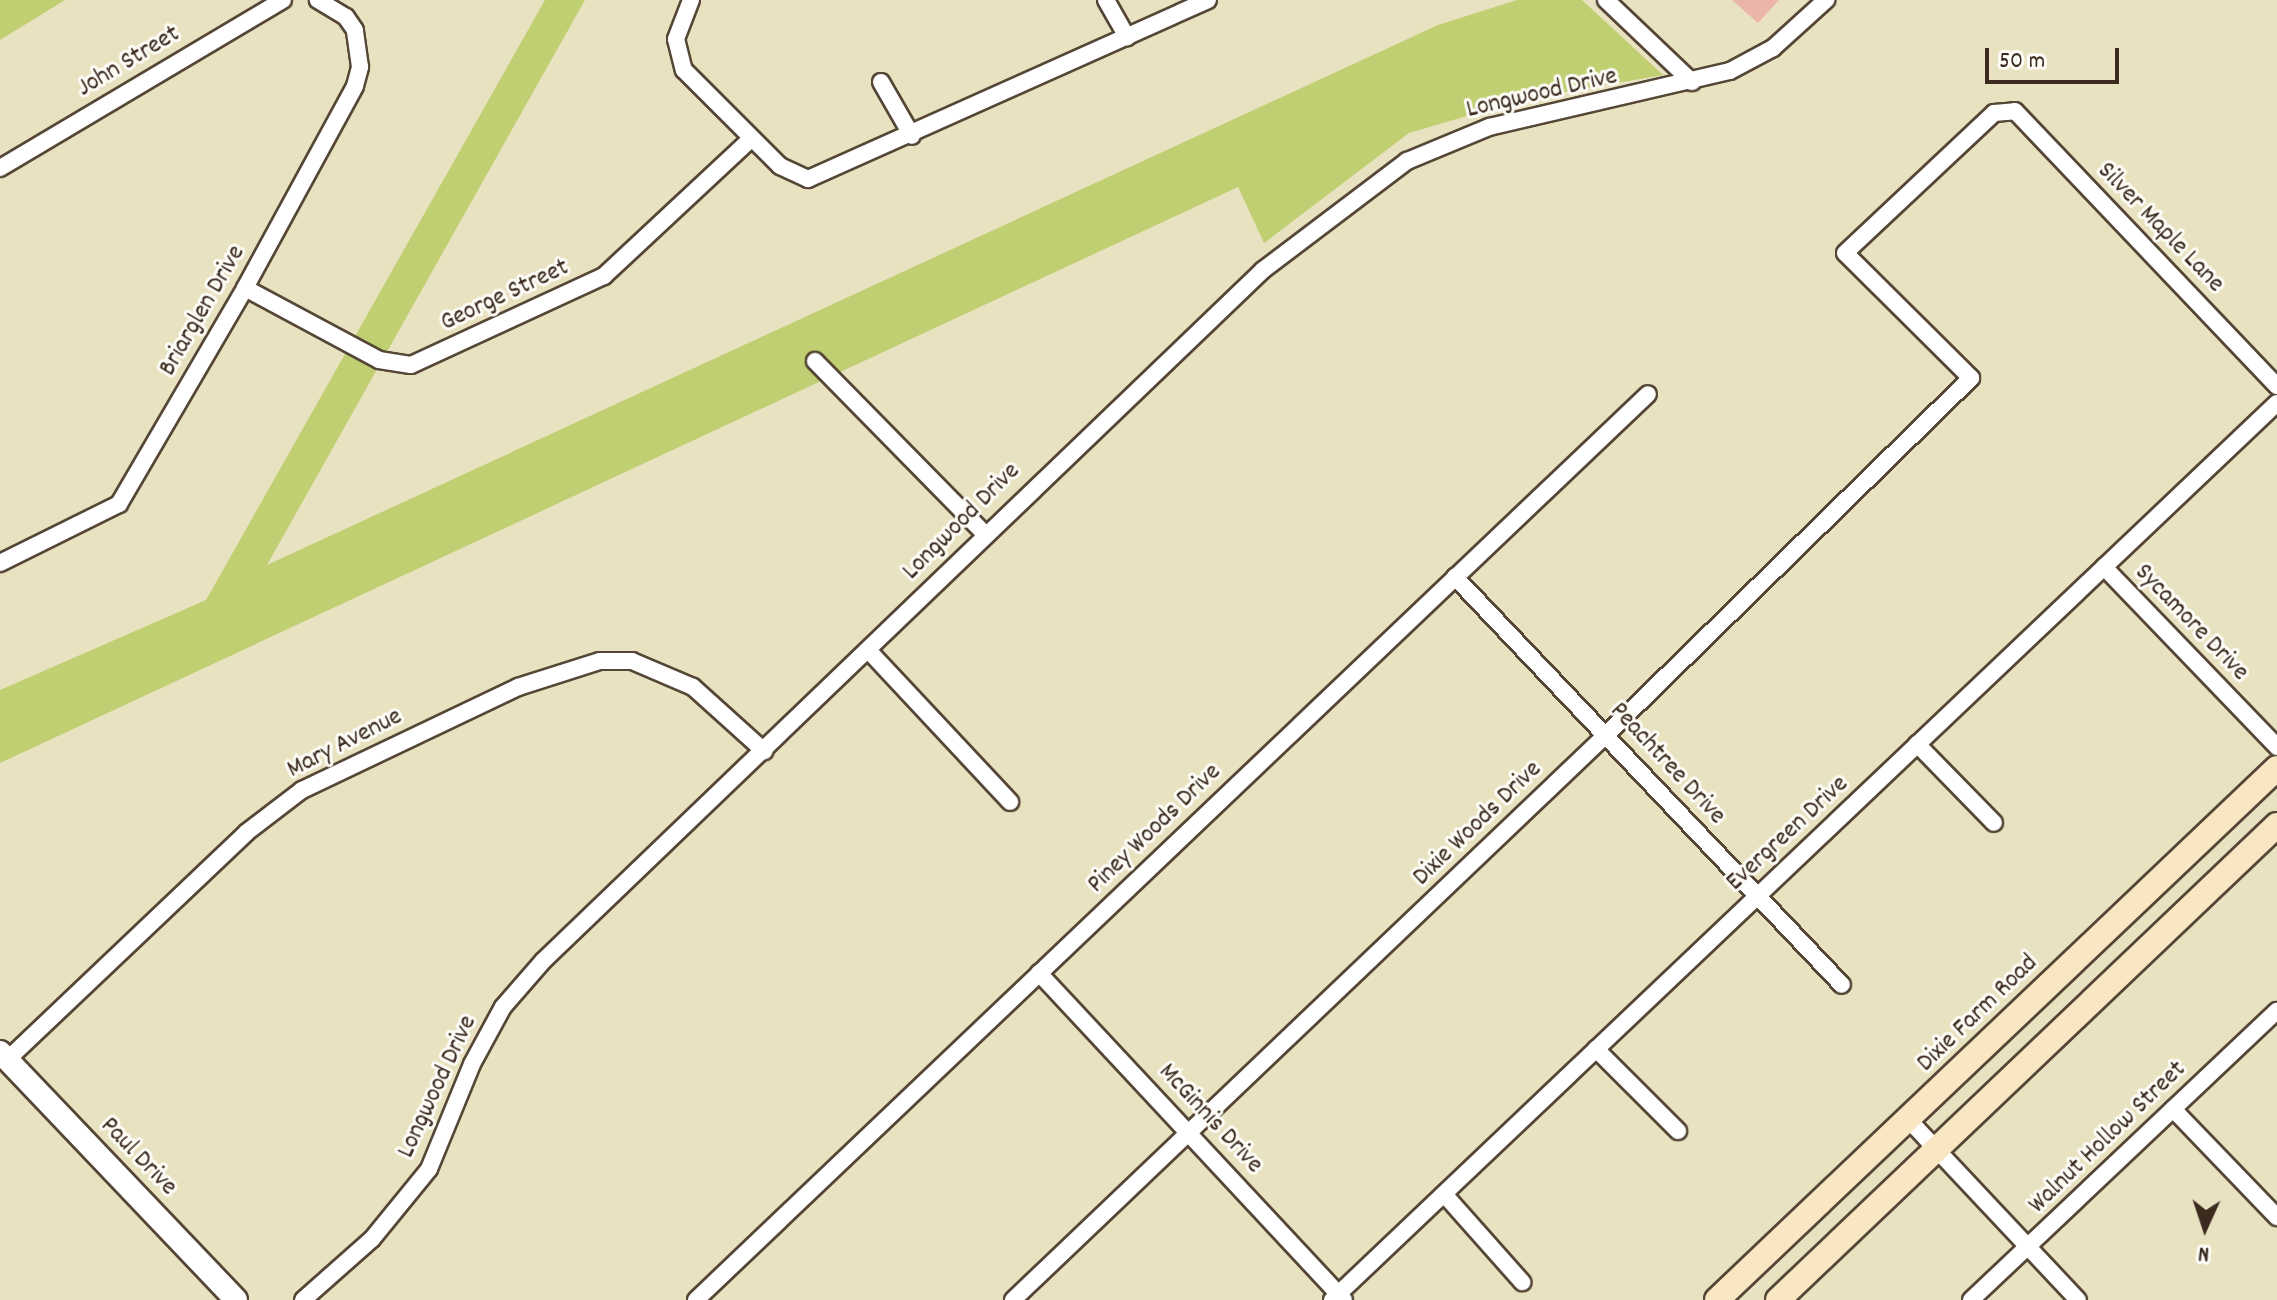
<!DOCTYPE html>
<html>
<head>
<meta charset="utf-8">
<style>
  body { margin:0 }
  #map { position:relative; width:2277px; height:1300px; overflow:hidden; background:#e9e2c1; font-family:Dekko,sans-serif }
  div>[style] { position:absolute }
  .green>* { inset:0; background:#c0cf72 }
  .building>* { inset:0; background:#ebb5aa }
  .roads { filter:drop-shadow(2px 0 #554636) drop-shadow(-2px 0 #554636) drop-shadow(0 2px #554636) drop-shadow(0 -2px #554636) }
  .minor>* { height:16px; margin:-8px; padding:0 8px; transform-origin:8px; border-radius:8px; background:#fff }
  .tertiary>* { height:22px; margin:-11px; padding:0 11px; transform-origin:11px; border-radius:11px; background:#fff }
  .secondary>* { height:24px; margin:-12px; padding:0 12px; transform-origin:12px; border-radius:12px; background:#f9e7c3 }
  span { translate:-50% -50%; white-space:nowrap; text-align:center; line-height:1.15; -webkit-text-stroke:6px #fdfcf7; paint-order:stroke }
  .street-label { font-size:26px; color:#3b2a1e }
  .north { position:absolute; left:2165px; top:1188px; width:80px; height:80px; -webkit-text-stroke:6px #fdfcf7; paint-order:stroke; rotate:183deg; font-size:22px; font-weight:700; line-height:32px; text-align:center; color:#3b2a1e }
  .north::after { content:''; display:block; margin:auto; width:28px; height:36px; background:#3b2a1e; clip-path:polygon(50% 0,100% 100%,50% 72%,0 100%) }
  .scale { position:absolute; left:1985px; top:48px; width:134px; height:36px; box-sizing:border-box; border:4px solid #3b2a1e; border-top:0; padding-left:10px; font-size:24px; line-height:28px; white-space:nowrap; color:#3b2a1e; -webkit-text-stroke:6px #fdfcf7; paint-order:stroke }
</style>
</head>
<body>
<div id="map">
  <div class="green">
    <i style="clip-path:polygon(0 0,65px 0,0 40px)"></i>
    <i style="clip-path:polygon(545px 0,585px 0,267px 565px,1438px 25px,1517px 0,1582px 0,1663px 75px,1525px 99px,1409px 133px,1264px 243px,1238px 187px,0 763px,0 690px,206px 600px)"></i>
  </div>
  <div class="building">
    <i style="clip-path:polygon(1732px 0,1779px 0,1758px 23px)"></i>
  </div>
  <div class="roads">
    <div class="minor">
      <i style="left:691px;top:0;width:42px;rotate:111deg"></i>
      <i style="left:676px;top:39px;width:32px;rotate:76deg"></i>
      <i style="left:684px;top:70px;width:136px;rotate:45deg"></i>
      <i style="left:780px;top:166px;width:31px;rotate:25deg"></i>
      <i style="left:808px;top:179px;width:438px;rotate:-24.1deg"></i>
      <i style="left:1106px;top:0;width:43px;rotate:60.4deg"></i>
      <i style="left:1606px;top:0;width:119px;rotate:43.6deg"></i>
      <i style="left:881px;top:82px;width:62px;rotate:60.1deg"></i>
      <i style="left:0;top:168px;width:329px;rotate:-30.7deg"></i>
      <i style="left:245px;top:288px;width:152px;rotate:28.2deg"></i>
      <i style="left:379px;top:360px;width:32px;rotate:9deg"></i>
      <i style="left:411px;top:365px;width:213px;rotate:-24.8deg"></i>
      <i style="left:604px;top:276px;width:201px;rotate:-43deg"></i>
      <i style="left:815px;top:361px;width:243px;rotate:45.5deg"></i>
      <i style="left:0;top:563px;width:133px;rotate:-26.4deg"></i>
      <i style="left:119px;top:504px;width:250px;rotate:-59.7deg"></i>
      <i style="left:245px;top:288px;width:230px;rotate:-61.4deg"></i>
      <i style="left:355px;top:86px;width:20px;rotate:-75deg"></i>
      <i style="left:360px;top:67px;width:37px;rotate:-98deg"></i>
      <i style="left:355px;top:30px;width:16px;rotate:-125deg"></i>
      <i style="left:346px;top:17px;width:33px;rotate:-149deg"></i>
      <i style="left:2104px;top:567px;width:250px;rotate:46.1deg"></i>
      <i style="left:1455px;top:577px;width:562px;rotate:46.51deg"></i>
      <i style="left:868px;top:650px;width:208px;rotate:46.9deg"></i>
      <i style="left:1917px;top:744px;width:110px;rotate:45.7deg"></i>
      <i style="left:1039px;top:973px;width:447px;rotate:47deg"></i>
      <i style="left:1596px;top:1049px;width:116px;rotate:45deg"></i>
      <i style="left:7px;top:1060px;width:331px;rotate:-43.5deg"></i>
      <i style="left:247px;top:832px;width:69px;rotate:-37.4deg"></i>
      <i style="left:302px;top:790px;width:239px;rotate:-25.5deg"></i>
      <i style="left:518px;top:687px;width:86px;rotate:-17.6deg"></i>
      <i style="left:600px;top:661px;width:32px"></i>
      <i style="left:632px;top:661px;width:66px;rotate:23.1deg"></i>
      <i style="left:693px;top:687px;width:96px;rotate:42deg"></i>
      <i style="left:2173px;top:1109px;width:150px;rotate:46.1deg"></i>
      <i style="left:1908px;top:1119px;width:248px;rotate:46.8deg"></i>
      <i style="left:1444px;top:1194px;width:118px;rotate:48.4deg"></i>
      <i style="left:303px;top:1300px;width:92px;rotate:-41.5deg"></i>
      <i style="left:372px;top:1239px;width:90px;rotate:-50.8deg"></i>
      <i style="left:429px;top:1169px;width:113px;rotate:-67.7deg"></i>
      <i style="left:472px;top:1064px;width:65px;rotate:-61.5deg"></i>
      <i style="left:503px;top:1007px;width:61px;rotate:-49deg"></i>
      <i style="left:543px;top:961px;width:998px;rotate:-43.82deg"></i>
      <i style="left:1263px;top:270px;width:181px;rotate:-37.1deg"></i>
      <i style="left:1407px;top:161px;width:89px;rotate:-22.5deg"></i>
      <i style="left:1489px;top:127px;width:247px;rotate:-13.1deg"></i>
      <i style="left:1730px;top:71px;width:49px;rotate:-28.1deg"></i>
      <i style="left:1773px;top:48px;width:72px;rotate:-42.2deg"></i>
      <i style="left:696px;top:1300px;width:1314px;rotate:-43.58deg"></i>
      <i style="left:1013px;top:1300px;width:820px;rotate:-43.62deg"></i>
      <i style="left:1607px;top:734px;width:509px;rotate:-44.36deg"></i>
      <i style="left:1971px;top:378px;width:177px;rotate:-135.2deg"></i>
      <i style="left:1845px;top:253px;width:204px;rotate:-43.2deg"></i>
      <i style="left:1994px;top:113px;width:21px;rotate:-5deg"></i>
      <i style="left:2015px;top:111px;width:380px;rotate:46.4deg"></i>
      <i style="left:1332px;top:1300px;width:1303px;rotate:-43.51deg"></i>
      <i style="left:1971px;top:1300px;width:421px;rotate:-43.4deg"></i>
    </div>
    <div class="tertiary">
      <i style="left:0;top:1052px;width:342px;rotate:46.4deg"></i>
    </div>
    <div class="secondary">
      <i style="left:1717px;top:1300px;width:772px;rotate:-43.53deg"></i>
      <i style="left:1778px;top:1300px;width:689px;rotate:-43.59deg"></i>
    </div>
  </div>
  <div class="street-label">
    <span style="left:129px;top:62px;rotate:-31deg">John Street</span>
    <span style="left:1542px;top:94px;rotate:-13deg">Longwood Drive</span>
    <span style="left:2160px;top:228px;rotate:46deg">Silver Maple Lane</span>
    <span style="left:505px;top:296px;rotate:-25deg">George Street</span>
    <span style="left:203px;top:311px;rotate:-60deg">Briarglen Drive</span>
    <span style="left:962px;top:522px;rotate:-45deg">Longwood Drive</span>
    <span style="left:2191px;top:623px;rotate:46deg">Sycamore Drive</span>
    <span style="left:345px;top:744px;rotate:-27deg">Mary Avenue</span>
    <span style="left:1667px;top:764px;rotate:47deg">Peachtree Drive</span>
    <span style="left:1478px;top:824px;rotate:-44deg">Dixie Woods Drive</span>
    <span style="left:1155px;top:829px;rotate:-44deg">Piney Woods Drive</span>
    <span style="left:1788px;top:834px;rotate:-43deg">Evergreen Drive</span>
    <span style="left:1978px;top:1014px;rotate:-44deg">Dixie Farm Road</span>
    <span style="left:438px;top:1087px;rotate:-65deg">Longwood Drive</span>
    <span style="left:1210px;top:1119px;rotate:47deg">McGinnis Drive</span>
    <span style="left:2108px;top:1138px;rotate:-44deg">Walnut Hollow Street</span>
    <span style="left:138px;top:1157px;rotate:46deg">Paul Drive</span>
  </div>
  <div class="north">N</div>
  <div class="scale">50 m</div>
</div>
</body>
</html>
